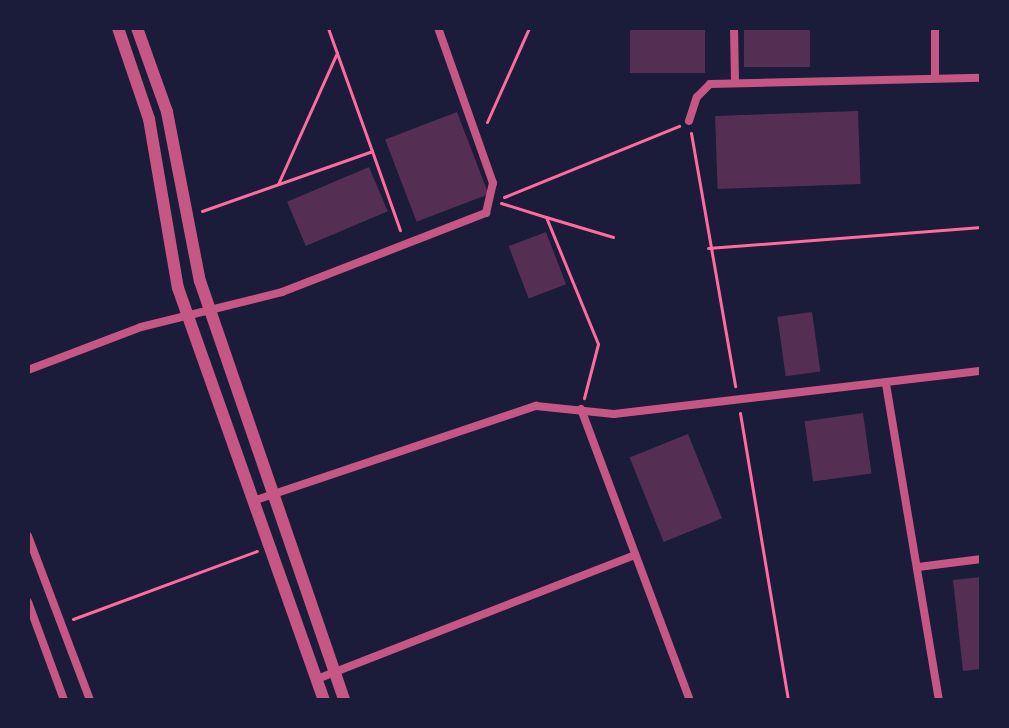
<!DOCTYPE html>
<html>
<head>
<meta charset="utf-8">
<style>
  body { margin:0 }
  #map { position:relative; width:1009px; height:728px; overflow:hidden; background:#1b1b3a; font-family:"Noto Sans",sans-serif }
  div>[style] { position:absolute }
  .building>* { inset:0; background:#542f53; transform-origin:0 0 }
  .path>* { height:3px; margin:-1.5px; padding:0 1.5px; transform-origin:1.5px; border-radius:1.5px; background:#ff6b9d }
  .minor>* { height:8px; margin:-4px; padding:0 4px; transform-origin:4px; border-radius:4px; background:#c65784 }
  .tertiary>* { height:12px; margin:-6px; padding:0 6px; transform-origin:6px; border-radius:6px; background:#c65784 }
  span { translate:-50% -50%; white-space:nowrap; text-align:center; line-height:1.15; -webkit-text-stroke:6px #1b1b3a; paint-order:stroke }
  .frame { position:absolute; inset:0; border:30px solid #1b1b3a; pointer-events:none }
</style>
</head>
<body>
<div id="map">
  <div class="building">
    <i style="left:630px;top:28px;width:75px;height:45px"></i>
    <i style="left:744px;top:28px;width:66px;height:39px"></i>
    <i style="left:858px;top:111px;width:73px;height:143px;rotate:88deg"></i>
    <i style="left:457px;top:112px;width:88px;height:77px;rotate:69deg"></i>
    <i style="left:369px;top:167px;width:48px;height:89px;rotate:67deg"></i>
    <i style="left:546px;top:232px;width:56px;height:40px;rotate:69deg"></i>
    <i style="left:812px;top:312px;width:60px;height:35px;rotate:82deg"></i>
    <i style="left:863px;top:413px;width:61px;height:59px;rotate:82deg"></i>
    <i style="left:688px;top:434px;width:91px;height:63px;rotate:68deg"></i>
    <i style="clip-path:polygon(981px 577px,981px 669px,963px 671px,953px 580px)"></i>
  </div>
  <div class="path">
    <i style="left:487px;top:122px;width:103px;rotate:-65.9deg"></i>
    <i style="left:691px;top:133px;width:257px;rotate:80.1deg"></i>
    <i style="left:372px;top:151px;width:84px;rotate:70.5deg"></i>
    <i style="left:278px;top:184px;width:144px;rotate:-65.8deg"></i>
    <i style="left:504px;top:197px;width:189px;rotate:-22.1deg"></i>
    <i style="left:501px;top:203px;width:47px;rotate:17.3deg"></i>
    <i style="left:546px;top:217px;width:137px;rotate:67.7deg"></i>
    <i style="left:598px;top:344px;width:56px;rotate:104.5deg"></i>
    <i style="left:202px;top:211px;width:180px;rotate:-19.4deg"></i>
    <i style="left:372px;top:151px;width:131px;rotate:-109.7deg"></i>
    <i style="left:546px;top:217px;width:70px;rotate:16.6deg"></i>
    <i style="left:708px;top:248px;width:274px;rotate:-4.4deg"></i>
    <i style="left:740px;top:413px;width:291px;rotate:80.5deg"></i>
    <i style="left:73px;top:619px;width:196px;rotate:-20.3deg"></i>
  </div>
  <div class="minor">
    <i style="left:734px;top:28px;width:53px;rotate:88.9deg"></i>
    <i style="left:935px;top:78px;width:50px;rotate:-90deg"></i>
    <i style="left:689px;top:121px;width:25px;rotate:-72deg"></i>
    <i style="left:697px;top:97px;width:18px;rotate:-45deg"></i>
    <i style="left:710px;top:84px;width:271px;rotate:-1.3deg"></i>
    <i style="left:28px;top:370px;width:121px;rotate:-20.8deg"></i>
    <i style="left:141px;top:327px;width:145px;rotate:-13.9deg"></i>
    <i style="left:282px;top:292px;width:219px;rotate:-21.2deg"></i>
    <i style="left:486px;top:213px;width:31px;rotate:-77deg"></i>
    <i style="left:493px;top:183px;width:164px;rotate:-109.5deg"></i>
    <i style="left:886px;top:384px;width:320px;rotate:80.5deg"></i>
    <i style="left:581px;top:409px;width:311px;rotate:69.5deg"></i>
    <i style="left:253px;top:501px;width:299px;rotate:-18.6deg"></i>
    <i style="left:536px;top:406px;width:78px;rotate:5.9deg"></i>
    <i style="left:614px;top:414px;width:370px;rotate:-6.7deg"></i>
    <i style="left:28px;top:536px;width:175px;rotate:69.3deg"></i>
    <i style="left:918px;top:567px;width:64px;rotate:-7.2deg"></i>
    <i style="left:28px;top:602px;width:104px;rotate:69.8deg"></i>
    <i style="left:317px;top:679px;width:341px;rotate:-21.3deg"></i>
  </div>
  <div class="tertiary">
    <i style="left:118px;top:28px;width:96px;rotate:71.2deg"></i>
    <i style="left:149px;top:119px;width:171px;rotate:80.3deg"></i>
    <i style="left:178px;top:288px;width:437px;rotate:70.5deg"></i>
    <i style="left:137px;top:28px;width:89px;rotate:70.3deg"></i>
    <i style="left:167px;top:112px;width:172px;rotate:79deg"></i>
    <i style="left:200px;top:281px;width:443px;rotate:71deg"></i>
  </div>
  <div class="frame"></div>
</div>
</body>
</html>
